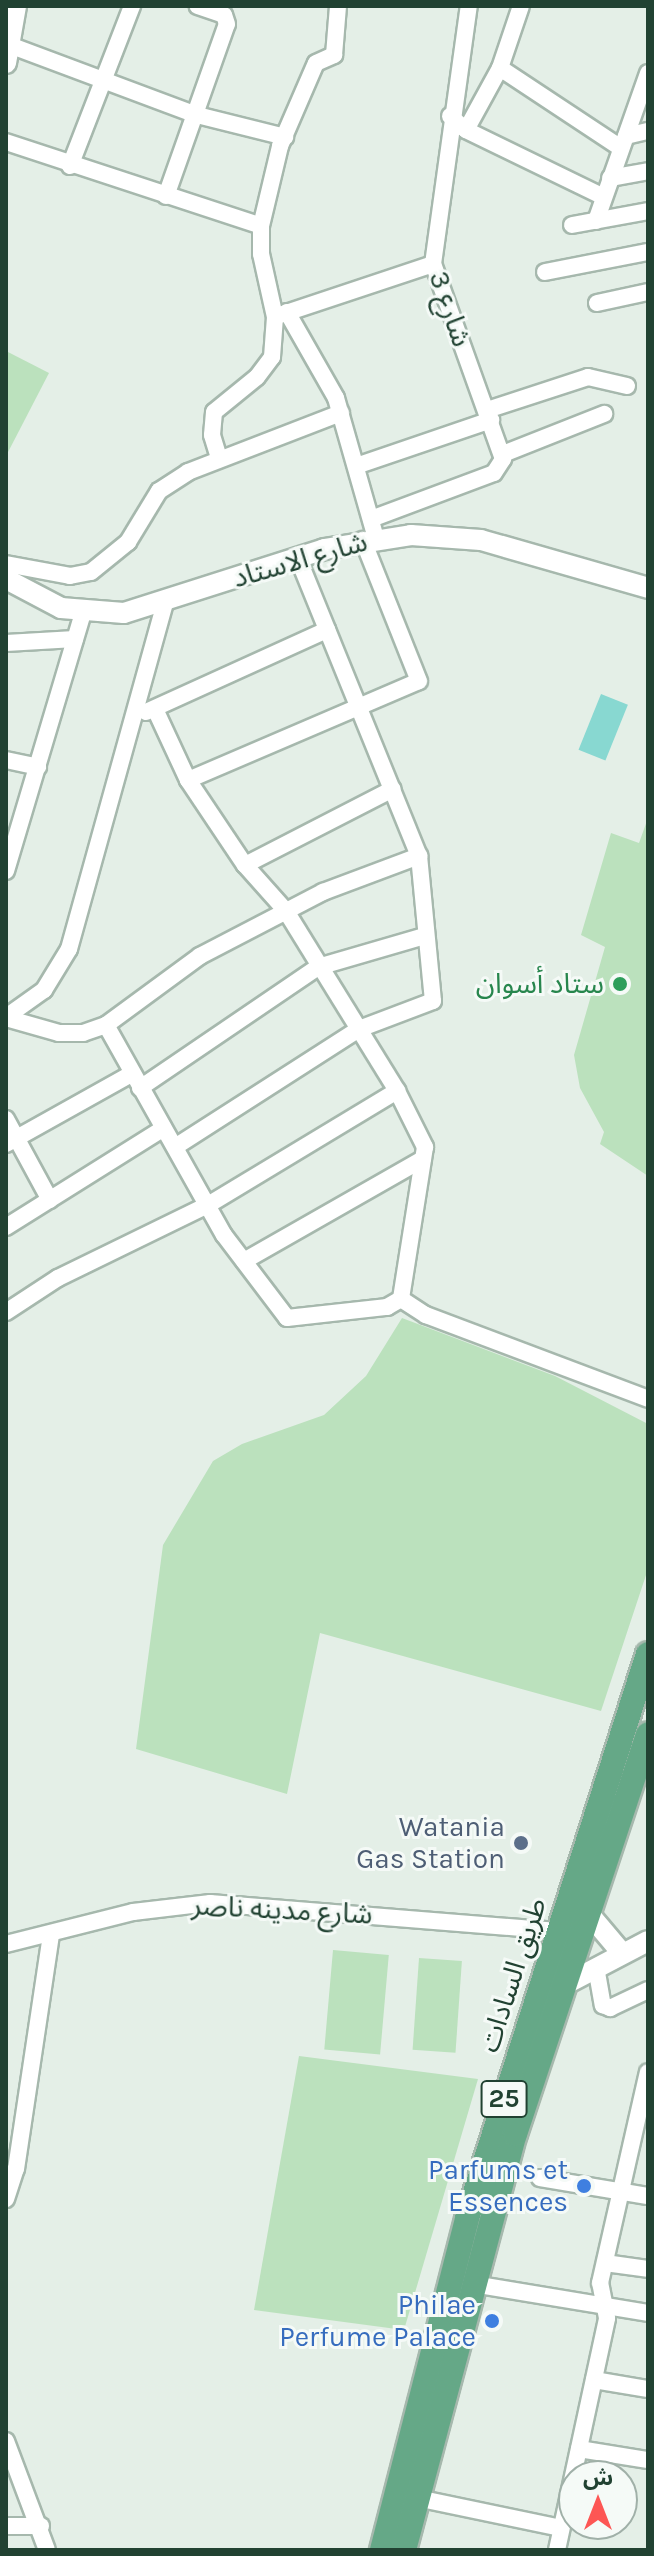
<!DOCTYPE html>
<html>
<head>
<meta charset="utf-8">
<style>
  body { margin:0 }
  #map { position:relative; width:654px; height:2556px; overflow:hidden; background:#e4efe7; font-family:Karla,"Noto Sans Arabic",sans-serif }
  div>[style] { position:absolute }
  .green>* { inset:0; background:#bbe1bd; transform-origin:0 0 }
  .water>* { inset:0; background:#88d8d1; transform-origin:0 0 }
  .roads { filter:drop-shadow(2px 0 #a6b8ad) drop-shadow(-2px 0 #a6b8ad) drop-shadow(0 2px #a6b8ad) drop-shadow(0 -2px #a6b8ad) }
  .minor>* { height:16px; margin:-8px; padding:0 8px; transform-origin:8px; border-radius:8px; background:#fff }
  .tertiary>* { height:20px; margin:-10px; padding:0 10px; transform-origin:10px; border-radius:10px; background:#fff }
  .primary>* { height:24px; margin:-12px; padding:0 12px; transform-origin:12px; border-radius:12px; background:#65a887 }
  .dots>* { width:22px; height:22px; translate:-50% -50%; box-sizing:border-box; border:4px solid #f5faf7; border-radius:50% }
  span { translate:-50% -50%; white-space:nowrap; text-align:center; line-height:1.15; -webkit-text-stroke:6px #f5faf7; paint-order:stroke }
  .shield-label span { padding:2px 6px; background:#f5faf7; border:2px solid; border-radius:6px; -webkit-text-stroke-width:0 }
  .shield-label { font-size:26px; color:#214232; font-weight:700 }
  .street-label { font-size:28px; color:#214232 }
  .leisure-label { font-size:28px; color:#27864d }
  .right { translate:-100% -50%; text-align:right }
  .service-label { font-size:28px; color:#4e5e75 }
  .shop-label { font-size:28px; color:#366cbe }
  .frame { position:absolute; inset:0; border:8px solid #214232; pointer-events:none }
  .north { position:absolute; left:558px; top:2460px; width:80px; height:80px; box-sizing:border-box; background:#f5faf7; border:2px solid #a0b0a8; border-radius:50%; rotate:0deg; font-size:22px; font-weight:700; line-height:32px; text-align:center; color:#214232 }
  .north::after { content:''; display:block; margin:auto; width:28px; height:36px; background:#fd5654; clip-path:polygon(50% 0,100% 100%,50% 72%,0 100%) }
</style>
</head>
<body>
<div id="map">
  <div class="green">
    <i style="clip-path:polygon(6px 351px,49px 373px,6px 456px)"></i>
    <i style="clip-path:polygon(648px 818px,648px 1176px,600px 1144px,604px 1132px,580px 1088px,574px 1055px,605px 947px,581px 935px,611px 833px,639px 843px)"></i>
    <i style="clip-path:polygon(402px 1318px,555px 1376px,648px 1424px,648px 1569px,601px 1711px,320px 1633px,287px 1794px,136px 1749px,163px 1545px,213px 1461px,242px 1444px,324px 1415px,366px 1376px)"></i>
    <i style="left:333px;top:1950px;width:56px;height:100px;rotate:5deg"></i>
    <i style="left:419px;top:1958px;width:43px;height:92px;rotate:4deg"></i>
    <i style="clip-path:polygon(299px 2056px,478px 2079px,404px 2330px,254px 2310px)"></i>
  </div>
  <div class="water">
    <i style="left:601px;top:694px;width:29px;height:60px;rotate:22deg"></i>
  </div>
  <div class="roads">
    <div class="minor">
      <i style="left:12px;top:46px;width:197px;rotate:20.5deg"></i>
      <i style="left:197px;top:115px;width:91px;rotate:14deg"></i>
      <i style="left:500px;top:68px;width:145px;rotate:33.5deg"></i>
      <i style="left:450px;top:116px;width:21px;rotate:41deg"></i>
      <i style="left:466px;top:130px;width:153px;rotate:25.9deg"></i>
      <i style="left:466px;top:130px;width:71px;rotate:-61.3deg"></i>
      <i style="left:500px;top:68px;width:65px;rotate:-71.3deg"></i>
      <i style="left:626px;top:136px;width:23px;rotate:-13deg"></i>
      <i style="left:6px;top:142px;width:268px;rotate:18.2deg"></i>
      <i style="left:70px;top:166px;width:172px;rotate:-68.8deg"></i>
      <i style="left:610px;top:178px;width:39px;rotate:-10deg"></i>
      <i style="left:166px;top:196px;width:182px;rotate:-70.5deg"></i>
      <i style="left:227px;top:24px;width:9px;rotate:-108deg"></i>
      <i style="left:224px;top:15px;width:28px;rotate:-161deg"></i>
      <i style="left:596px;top:221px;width:157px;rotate:-70.6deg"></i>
      <i style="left:572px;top:225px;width:77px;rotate:-10.4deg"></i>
      <i style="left:545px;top:272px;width:105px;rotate:-11deg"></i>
      <i style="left:597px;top:303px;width:52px;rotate:-12.2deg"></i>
      <i style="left:287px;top:312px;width:99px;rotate:60.3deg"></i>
      <i style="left:336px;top:398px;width:146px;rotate:74.1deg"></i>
      <i style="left:280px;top:315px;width:161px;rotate:-18.4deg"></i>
      <i style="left:487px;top:410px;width:106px;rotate:-18.1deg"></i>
      <i style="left:588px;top:377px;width:40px;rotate:13deg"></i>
      <i style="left:503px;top:454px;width:109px;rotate:-21.6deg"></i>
      <i style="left:219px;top:458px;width:24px;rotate:-107deg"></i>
      <i style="left:212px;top:435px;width:23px;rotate:-85deg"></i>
      <i style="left:214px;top:412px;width:55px;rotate:-39.1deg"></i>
      <i style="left:257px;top:377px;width:25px;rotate:-53deg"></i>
      <i style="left:272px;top:357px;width:40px;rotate:-85.7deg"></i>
      <i style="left:275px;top:317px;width:65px;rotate:-102.5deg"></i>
      <i style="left:261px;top:254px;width:28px;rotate:-90deg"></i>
      <i style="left:261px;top:226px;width:82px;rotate:-76.6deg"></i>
      <i style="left:280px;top:146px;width:90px;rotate:-66.6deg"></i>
      <i style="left:316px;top:63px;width:20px;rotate:-24deg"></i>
      <i style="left:334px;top:55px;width:49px;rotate:-85.3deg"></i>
      <i style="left:356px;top:466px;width:143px;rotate:-18.8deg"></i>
      <i style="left:371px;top:519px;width:131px;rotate:-20.5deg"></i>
      <i style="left:494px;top:473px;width:17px;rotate:-57deg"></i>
      <i style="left:503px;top:459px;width:207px;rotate:-109.7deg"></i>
      <i style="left:433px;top:264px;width:260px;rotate:-82.1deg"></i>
      <i style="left:6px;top:564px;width:65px;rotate:10.6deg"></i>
      <i style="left:70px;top:576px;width:21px;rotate:-11deg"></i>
      <i style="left:91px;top:572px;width:48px;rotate:-39deg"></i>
      <i style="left:128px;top:542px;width:60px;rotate:-58.7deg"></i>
      <i style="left:159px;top:491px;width:35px;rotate:-33deg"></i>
      <i style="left:188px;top:472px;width:164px;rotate:-21.1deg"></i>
      <i style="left:6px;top:643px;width:69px;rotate:-3.3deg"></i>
      <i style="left:155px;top:709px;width:78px;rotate:65.1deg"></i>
      <i style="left:188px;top:780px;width:251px;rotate:-23.2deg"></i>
      <i style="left:419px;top:681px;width:152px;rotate:-111.7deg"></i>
      <i style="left:146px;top:712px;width:199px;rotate:-24.4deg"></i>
      <i style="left:6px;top:760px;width:33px;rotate:12deg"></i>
      <i style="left:188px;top:780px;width:102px;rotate:56.2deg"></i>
      <i style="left:245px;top:865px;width:166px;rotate:-27.2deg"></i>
      <i style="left:245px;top:865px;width:62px;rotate:48.3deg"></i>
      <i style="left:286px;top:911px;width:211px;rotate:58.3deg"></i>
      <i style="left:397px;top:1091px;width:63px;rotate:63.4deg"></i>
      <i style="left:425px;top:1147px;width:154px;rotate:99deg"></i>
      <i style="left:401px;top:1299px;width:30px;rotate:33deg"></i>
      <i style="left:426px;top:1315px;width:237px;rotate:20.7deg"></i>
      <i style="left:6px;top:871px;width:269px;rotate:-73.4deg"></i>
      <i style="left:6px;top:1017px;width:47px;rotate:-35.4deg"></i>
      <i style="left:44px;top:990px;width:48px;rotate:-58.6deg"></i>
      <i style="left:69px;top:949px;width:360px;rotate:-74.5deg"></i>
      <i style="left:6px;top:1018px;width:55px;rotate:15.8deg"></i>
      <i style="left:59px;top:1033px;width:24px"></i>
      <i style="left:83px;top:1033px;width:24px;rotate:-19deg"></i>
      <i style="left:106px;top:1025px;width:117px;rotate:-36.3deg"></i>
      <i style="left:200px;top:956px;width:139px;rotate:-27.5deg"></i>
      <i style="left:323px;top:892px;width:103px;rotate:-20.6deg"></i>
      <i style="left:106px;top:1025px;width:241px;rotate:60.7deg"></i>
      <i style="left:224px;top:1235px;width:104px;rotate:52.8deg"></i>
      <i style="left:287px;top:1318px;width:101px;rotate:-6.3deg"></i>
      <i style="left:387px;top:1307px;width:16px;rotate:-30deg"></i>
      <i style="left:140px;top:1088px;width:215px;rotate:-34.2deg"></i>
      <i style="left:318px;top:967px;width:111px;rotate:-16.2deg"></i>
      <i style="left:6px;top:1119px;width:92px;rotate:61.5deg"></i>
      <i style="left:6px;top:1144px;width:145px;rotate:-29.2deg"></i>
      <i style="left:175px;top:1147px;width:219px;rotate:-32.7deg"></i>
      <i style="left:359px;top:1029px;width:79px;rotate:-20.7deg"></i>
      <i style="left:433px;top:1001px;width:146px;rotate:-95.5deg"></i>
      <i style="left:419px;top:856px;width:322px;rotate:-112.1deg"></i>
      <i style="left:6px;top:1227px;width:186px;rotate:-32.1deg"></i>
      <i style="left:244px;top:1261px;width:206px;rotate:-29.7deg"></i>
      <i style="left:6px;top:1312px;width:62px;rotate:-33.2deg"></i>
      <i style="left:58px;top:1278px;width:167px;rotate:-26deg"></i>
      <i style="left:208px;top:1205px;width:221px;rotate:-31.1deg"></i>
      <i style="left:6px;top:1944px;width:131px;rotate:-14.1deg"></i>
      <i style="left:133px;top:1912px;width:78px;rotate:-6.7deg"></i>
      <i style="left:210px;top:1903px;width:352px;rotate:4.6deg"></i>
      <i style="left:596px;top:1967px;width:39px;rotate:80deg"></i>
      <i style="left:603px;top:2005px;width:8px;rotate:23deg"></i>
      <i style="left:610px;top:2008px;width:42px;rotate:-25.3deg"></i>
      <i style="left:540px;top:2178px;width:109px;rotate:9.5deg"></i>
      <i style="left:6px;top:2199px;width:32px;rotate:-72deg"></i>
      <i style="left:16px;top:2169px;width:237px;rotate:-81.5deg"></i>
      <i style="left:605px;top:2263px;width:43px;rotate:7.9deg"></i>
      <i style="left:473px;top:2284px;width:177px;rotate:9.4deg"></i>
      <i style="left:594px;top:2380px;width:55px;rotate:9.5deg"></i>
      <i style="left:6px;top:2441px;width:116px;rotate:69.4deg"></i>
      <i style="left:579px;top:2449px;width:70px;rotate:9.1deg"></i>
      <i style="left:417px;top:2498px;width:147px;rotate:11.8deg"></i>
      <i style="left:6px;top:2526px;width:35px"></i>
      <i style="left:557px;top:2550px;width:237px;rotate:-77.8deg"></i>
      <i style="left:607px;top:2318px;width:36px;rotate:-101deg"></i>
      <i style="left:600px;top:2283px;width:216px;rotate:-77.2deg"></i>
    </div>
    <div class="tertiary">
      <i style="left:6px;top:63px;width:58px;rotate:-80deg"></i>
      <i style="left:6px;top:579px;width:62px;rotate:27.8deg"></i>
      <i style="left:61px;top:608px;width:63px;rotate:4.5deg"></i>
      <i style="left:124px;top:613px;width:210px;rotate:-17.7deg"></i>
      <i style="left:324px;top:549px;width:88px;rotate:-9.1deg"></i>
      <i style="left:411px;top:535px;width:70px;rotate:4.1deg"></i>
      <i style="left:481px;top:540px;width:174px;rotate:16deg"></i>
      <i style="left:589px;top:1914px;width:51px;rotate:49.8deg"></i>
      <i style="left:568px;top:1983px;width:90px;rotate:-27.7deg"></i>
    </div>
    <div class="primary">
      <i style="left:382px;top:2550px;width:343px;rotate:-75.6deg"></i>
      <i style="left:467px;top:2218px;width:592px;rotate:-72.21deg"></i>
      <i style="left:404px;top:2550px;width:431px;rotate:-75.1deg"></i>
      <i style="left:515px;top:2134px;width:421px;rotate:-71.6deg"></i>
    </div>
  </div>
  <div class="dots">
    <i style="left:620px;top:984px;background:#2e9e5b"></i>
    <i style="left:521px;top:1843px;background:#5c6f8a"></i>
    <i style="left:584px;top:2186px;background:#3f7fe0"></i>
    <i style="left:492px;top:2321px;background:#3f7fe0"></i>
  </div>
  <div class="shield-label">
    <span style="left:504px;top:2099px">25</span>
  </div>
  <div class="street-label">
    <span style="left:450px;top:309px;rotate:71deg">شارع 3</span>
    <span style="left:300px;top:560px;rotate:-16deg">شارع الاستاد</span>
    <span style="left:282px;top:1910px;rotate:3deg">شارع مدينه ناصر</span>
    <span style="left:513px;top:1975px;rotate:-72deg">طريق السادات</span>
  </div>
  <div class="leisure-label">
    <span class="right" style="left:604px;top:984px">ستاد أسوان</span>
  </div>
  <div class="service-label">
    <span class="right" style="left:505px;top:1843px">Watania<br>Gas Station</span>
  </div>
  <div class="shop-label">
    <span class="right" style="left:568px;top:2186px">Parfums et<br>Essences</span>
    <span class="right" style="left:476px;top:2321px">Philae<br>Perfume Palace</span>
  </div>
  <div class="frame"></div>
  <div class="north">ش</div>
</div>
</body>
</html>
